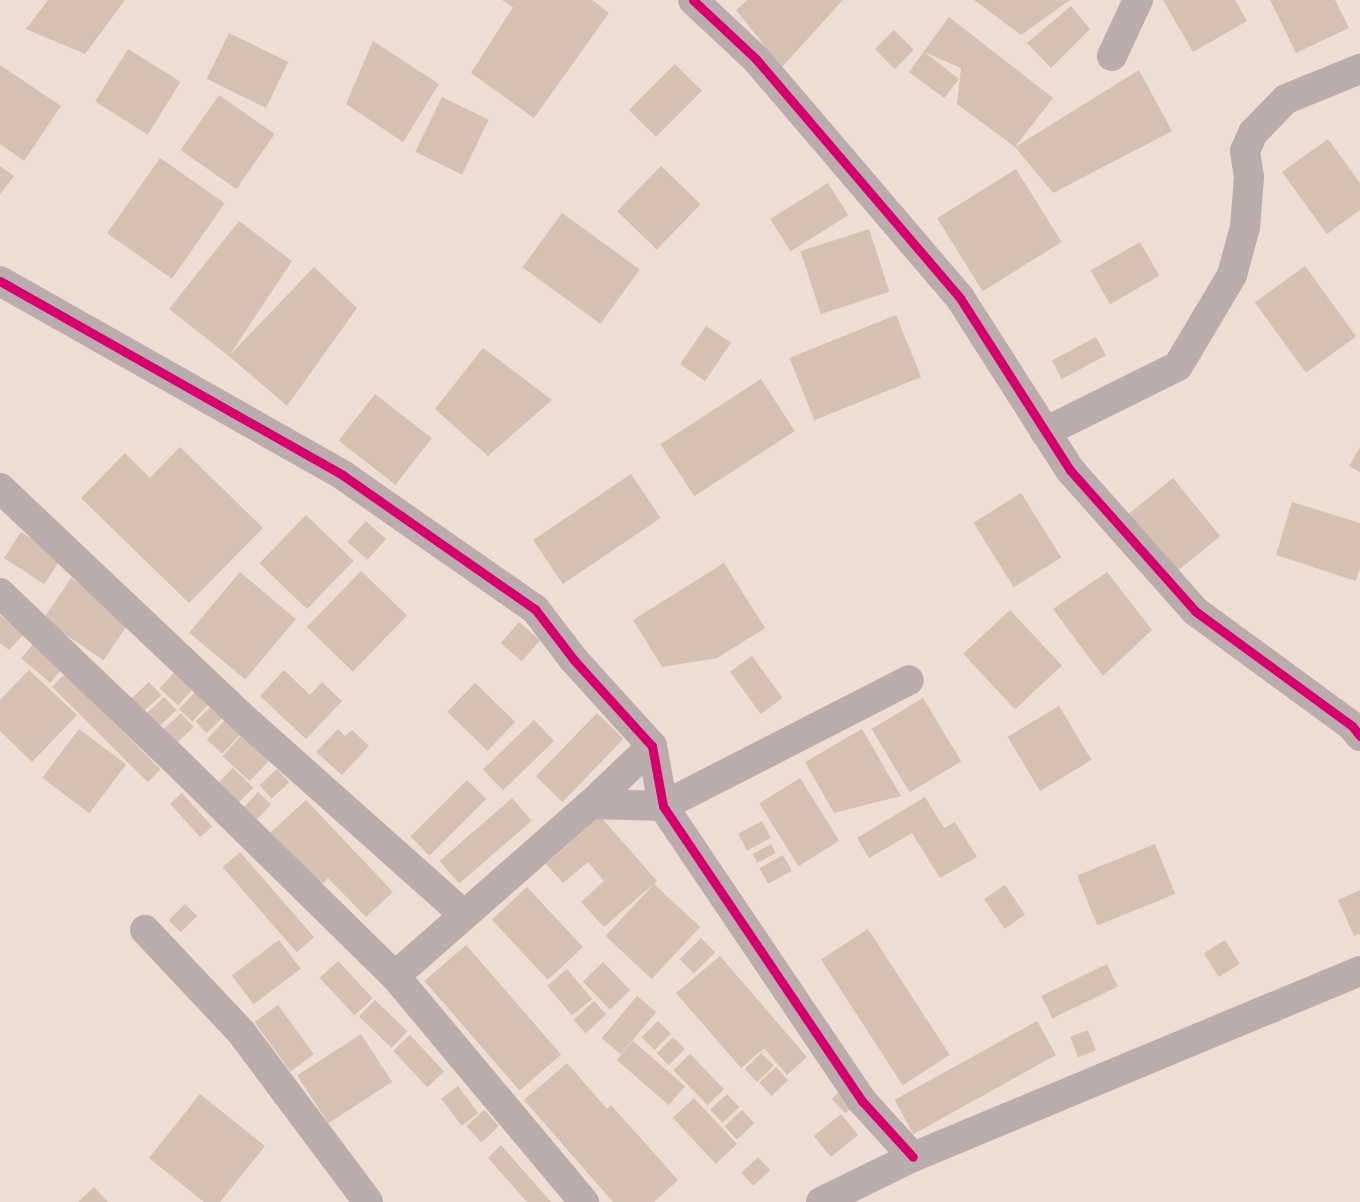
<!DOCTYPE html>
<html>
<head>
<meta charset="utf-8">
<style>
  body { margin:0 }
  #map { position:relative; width:1360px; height:1202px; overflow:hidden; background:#eeddd2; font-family:"PT Sans",sans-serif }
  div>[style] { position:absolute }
  .building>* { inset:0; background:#d5c0b2; transform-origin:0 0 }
  .minor>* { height:30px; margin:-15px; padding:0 15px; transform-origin:15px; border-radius:15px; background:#baacad }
  .cycleway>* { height:9px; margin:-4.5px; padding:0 4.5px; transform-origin:4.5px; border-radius:4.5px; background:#d6006c }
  span { translate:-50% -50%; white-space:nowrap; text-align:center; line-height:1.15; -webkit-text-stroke:7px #fadac6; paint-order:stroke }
</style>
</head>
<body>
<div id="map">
  <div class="building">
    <i style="clip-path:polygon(48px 0,125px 0,85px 54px,26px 29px)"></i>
    <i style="clip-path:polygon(502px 0,592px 0,609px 13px,534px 118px,471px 73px,513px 7px)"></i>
    <i style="clip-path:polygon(747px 0,843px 0,782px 67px,736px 10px)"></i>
    <i style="clip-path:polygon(974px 0,1070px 0,1021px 35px)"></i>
    <i style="clip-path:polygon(1163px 0,1235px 0,1247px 21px,1193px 52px)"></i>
    <i style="clip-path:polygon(1270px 0,1335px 0,1349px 28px,1296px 53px)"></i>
    <i style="clip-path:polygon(1071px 6px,1090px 29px,1051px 68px,1027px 43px)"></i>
    <i style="clip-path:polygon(949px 17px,1053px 98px,1015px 147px,1139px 70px,1172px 131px,1053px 193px,1015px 147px,957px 104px,961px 68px,924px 52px,959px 79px,944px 98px,909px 72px)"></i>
    <i style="left:894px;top:30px;width:28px;height:27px;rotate:45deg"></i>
    <i style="left:229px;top:33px;width:66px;height:51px;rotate:26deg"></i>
    <i style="clip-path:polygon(373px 41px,439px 84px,403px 142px,346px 104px)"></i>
    <i style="left:128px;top:49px;width:62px;height:62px;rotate:32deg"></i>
    <i style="left:675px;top:64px;width:38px;height:65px;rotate:45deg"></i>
    <i style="clip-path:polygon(0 65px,61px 106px,24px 161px,0 144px)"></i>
    <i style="left:219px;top:95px;width:68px;height:67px;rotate:35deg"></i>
    <i style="left:442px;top:97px;width:52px;height:61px;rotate:26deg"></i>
    <i style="clip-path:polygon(1328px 139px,1360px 183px,1360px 210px,1327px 234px,1282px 172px)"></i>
    <i style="left:160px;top:158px;width:79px;height:92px;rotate:35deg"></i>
    <i style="clip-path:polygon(0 166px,14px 176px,0 194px)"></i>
    <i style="left:661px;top:166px;width:55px;height:63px;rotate:44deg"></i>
    <i style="left:1016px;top:169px;width:86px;height:93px;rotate:58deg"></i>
    <i style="left:828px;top:183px;width:38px;height:68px;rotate:58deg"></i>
    <i style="left:562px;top:213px;width:96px;height:67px;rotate:36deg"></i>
    <i style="clip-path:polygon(239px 221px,292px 261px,229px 356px,314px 267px,357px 308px,287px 406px,229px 356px,169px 309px)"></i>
    <i style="left:869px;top:229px;width:66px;height:72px;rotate:72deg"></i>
    <i style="left:1140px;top:242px;width:39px;height:57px;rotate:60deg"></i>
    <i style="left:1305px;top:266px;width:87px;height:62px;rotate:54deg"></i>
    <i style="left:896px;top:315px;width:67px;height:115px;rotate:68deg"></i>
    <i style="left:706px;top:326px;width:30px;height:46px;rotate:34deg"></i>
    <i style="left:1096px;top:337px;width:21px;height:50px;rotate:62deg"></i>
    <i style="clip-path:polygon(483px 348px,552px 400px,488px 456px,435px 409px)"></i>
    <i style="left:761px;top:379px;width:62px;height:120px;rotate:57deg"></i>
    <i style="left:375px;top:394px;width:72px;height:59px;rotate:38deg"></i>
    <i style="clip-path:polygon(180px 447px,263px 528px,189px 603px,81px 498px,125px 453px,150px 478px)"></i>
    <i style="clip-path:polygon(1360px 447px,1360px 472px,1349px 466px)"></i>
    <i style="left:631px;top:474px;width:53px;height:118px;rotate:56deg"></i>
    <i style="left:1173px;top:478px;width:75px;height:59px;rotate:51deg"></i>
    <i style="left:1021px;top:493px;width:76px;height:56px;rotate:58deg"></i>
    <i style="clip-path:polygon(1292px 502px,1360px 523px,1360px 568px,1356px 581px,1276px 555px)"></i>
    <i style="left:306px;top:515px;width:66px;height:67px;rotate:44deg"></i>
    <i style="left:366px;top:521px;width:27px;height:28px;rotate:42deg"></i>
    <i style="left:21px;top:532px;width:48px;height:31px;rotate:33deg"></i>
    <i style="clip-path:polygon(724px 563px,765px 628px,717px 658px,662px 667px,633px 620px)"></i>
    <i style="left:361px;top:571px;width:64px;height:78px;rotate:44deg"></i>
    <i style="left:240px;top:572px;width:73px;height:79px;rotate:40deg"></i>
    <i style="clip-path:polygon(1107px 572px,1152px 630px,1103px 676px,1053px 609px)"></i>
    <i style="left:71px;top:578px;width:73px;height:50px;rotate:34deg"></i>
    <i style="left:1010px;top:610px;width:76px;height:64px;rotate:47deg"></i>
    <i style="clip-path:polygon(0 615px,23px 635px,9px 650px,0 643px)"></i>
    <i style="left:519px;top:622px;width:28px;height:28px;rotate:41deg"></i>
    <i style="left:34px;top:643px;width:38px;height:20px;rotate:40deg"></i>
    <i style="left:752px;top:656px;width:52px;height:27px;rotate:54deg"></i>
    <i style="left:179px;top:667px;width:25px;height:29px;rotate:42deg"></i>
    <i style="clip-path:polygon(29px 670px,77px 715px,32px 762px,0 731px,0 700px)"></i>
    <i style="clip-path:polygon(284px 670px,310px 695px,322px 682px,342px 701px,306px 739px,260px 696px)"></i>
    <i style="left:65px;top:674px;width:135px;height:18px;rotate:45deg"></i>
    <i style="left:149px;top:682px;width:18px;height:25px;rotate:47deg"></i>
    <i style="left:475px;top:683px;width:56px;height:40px;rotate:44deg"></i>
    <i style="left:199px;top:688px;width:18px;height:29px;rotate:43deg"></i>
    <i style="left:164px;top:697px;width:18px;height:24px;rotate:47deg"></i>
    <i style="left:923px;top:698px;width:74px;height:60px;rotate:59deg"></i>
    <i style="left:213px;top:705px;width:16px;height:24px;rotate:47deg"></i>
    <i style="left:1059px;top:706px;width:63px;height:60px;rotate:59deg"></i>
    <i style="left:181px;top:713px;width:19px;height:24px;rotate:47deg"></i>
    <i style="left:597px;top:713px;width:37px;height:88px;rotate:44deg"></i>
    <i style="left:226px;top:719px;width:21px;height:28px;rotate:43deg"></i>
    <i style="left:534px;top:720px;width:29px;height:71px;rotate:46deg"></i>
    <i style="left:79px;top:729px;width:59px;height:61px;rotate:37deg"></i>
    <i style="clip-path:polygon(338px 729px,345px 736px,352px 730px,369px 746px,342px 775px,316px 752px)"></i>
    <i style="clip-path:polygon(862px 729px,901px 796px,834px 813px,805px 762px)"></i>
    <i style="left:243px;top:734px;width:37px;height:30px;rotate:43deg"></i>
    <i style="left:233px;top:768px;width:28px;height:24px;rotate:44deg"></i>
    <i style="left:277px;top:769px;width:18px;height:24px;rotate:47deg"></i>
    <i style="left:800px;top:778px;width:74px;height:48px;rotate:58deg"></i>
    <i style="left:467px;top:780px;width:27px;height:80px;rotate:45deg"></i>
    <i style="left:258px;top:792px;width:18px;height:23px;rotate:43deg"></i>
    <i style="left:182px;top:793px;width:45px;height:16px;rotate:48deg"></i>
    <i style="clip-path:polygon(925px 797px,944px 828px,955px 822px,977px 857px,940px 878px,912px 833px,869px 858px,857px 838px)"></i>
    <i style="left:512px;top:798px;width:30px;height:96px;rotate:49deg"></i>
    <i style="clip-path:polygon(306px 800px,393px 892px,366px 917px,328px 878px,319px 887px,269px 834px)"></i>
    <i style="clip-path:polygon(600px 816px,657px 881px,604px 927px,581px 902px,604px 881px,588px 862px,563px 883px,546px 864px)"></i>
    <i style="left:762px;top:821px;width:19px;height:27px;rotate:62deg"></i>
    <i style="left:771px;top:844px;width:10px;height:21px;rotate:61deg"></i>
    <i style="left:1155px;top:844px;width:54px;height:84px;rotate:68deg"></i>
    <i style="left:240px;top:852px;width:113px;height:23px;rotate:49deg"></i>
    <i style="left:783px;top:855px;width:18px;height:27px;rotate:61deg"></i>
    <i style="left:654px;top:884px;width:63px;height:71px;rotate:43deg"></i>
    <i style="left:1005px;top:885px;width:36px;height:25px;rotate:56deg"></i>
    <i style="left:527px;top:887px;width:82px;height:48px;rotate:47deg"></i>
    <i style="clip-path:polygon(1360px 890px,1360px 934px,1354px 936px,1338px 900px)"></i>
    <i style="left:185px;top:904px;width:17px;height:23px;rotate:45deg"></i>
    <i style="left:868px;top:929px;width:150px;height:56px;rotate:57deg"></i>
    <i style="left:701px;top:938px;width:20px;height:30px;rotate:45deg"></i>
    <i style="left:279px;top:940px;width:36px;height:59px;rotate:53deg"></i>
    <i style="left:1225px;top:940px;width:28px;height:25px;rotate:58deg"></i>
    <i style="left:466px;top:945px;width:145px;height:55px;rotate:49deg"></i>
    <i style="clip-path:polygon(720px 956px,807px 1057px,787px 1075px,764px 1048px,741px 1068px,676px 993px)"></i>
    <i style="left:338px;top:961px;width:51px;height:25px;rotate:47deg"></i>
    <i style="left:603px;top:962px;width:39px;height:28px;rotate:46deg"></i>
    <i style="left:1107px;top:964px;width:25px;height:73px;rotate:64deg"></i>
    <i style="left:567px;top:969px;width:39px;height:26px;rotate:50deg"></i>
    <i style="left:637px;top:996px;width:25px;height:55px;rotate:40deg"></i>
    <i style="left:375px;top:1000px;width:45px;height:23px;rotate:44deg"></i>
    <i style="left:594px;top:1001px;width:18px;height:28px;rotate:47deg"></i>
    <i style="left:278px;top:1005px;width:61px;height:29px;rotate:54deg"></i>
    <i style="left:658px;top:1021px;width:18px;height:23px;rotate:45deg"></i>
    <i style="left:1037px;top:1021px;width:39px;height:163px;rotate:61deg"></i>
    <i style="left:1088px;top:1030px;width:22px;height:19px;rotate:69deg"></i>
    <i style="left:361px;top:1034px;width:57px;height:76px;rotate:57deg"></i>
    <i style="left:410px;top:1035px;width:50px;height:23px;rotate:47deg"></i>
    <i style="left:673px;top:1037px;width:17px;height:23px;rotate:45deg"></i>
    <i style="left:633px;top:1041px;width:69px;height:25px;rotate:41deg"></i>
    <i style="left:761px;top:1053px;width:18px;height:23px;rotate:45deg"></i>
    <i style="left:690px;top:1054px;width:49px;height:23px;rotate:46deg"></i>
    <i style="clip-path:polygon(567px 1063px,607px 1109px,611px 1105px,678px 1180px,654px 1202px,613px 1202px,524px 1100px)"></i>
    <i style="left:776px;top:1067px;width:18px;height:23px;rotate:47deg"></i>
    <i style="left:458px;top:1086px;width:34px;height:21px;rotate:53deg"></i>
    <i style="left:843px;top:1088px;width:20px;height:16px;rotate:45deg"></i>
    <i style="clip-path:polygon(200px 1094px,265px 1146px,220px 1202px,204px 1202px,149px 1158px)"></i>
    <i style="left:727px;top:1094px;width:18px;height:23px;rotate:47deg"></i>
    <i style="left:694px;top:1098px;width:63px;height:29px;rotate:47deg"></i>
    <i style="left:484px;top:1110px;width:22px;height:24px;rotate:47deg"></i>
    <i style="left:742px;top:1110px;width:18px;height:24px;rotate:47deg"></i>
    <i style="left:841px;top:1114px;width:27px;height:35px;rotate:51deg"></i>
    <i style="clip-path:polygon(501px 1145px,551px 1202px,527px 1202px,488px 1158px)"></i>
    <i style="left:758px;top:1157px;width:18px;height:23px;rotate:47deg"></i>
    <i style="clip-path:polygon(94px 1187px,108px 1202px,78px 1202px)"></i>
  </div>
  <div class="minor">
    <i style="left:693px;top:0;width:86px;rotate:43.1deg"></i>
    <i style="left:756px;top:59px;width:314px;rotate:49.5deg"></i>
    <i style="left:960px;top:298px;width:204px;rotate:57.4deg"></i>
    <i style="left:1070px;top:470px;width:188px;rotate:48.4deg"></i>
    <i style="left:1195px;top:611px;width:195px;rotate:36.2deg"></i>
    <i style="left:1352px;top:726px;width:13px;rotate:51deg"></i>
    <i style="left:1112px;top:56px;width:62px;rotate:-65.1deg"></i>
    <i style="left:0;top:281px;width:395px;rotate:29.5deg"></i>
    <i style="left:344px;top:476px;width:233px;rotate:34.9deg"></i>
    <i style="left:535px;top:609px;width:64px;rotate:52.6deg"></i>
    <i style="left:574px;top:660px;width:116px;rotate:47.8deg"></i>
    <i style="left:652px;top:746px;width:61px;rotate:79.6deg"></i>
    <i style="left:663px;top:806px;width:357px;rotate:56deg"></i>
    <i style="left:863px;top:1102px;width:74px;rotate:47.7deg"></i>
    <i style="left:1045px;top:432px;width:148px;rotate:-26.4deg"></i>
    <i style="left:1178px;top:366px;width:106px;rotate:-59.3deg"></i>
    <i style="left:1232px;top:275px;width:50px;rotate:-74.8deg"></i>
    <i style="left:1245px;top:227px;width:50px;rotate:-85.4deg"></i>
    <i style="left:1249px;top:177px;width:26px;rotate:-99deg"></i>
    <i style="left:1245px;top:151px;width:20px;rotate:-66deg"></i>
    <i style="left:1253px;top:133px;width:47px;rotate:-45.9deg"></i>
    <i style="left:1286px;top:99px;width:80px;rotate:-22.1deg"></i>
    <i style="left:0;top:488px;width:345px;rotate:43.4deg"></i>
    <i style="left:251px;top:725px;width:284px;rotate:41.7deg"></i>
    <i style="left:0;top:593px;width:242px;rotate:43.7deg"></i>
    <i style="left:175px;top:760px;width:308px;rotate:44.5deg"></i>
    <i style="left:395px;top:976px;width:295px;rotate:50.1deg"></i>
    <i style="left:591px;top:804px;width:72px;rotate:1.6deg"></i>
    <i style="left:663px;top:806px;width:276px;rotate:-27.1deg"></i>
    <i style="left:145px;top:930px;width:140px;rotate:46.7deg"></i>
    <i style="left:241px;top:1032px;width:212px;rotate:53.2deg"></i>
    <i style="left:395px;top:976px;width:261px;rotate:-41.3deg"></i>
    <i style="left:591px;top:804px;width:84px;rotate:-43.6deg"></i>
    <i style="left:821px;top:1202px;width:102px;rotate:-26.1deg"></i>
    <i style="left:913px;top:1157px;width:484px;rotate:-22.6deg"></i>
  </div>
  <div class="cycleway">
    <i style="left:693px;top:0;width:86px;rotate:43.1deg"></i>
    <i style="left:756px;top:59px;width:314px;rotate:49.5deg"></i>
    <i style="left:960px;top:298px;width:204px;rotate:57.4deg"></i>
    <i style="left:1070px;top:470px;width:188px;rotate:48.4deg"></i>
    <i style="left:1195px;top:611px;width:195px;rotate:36.2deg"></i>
    <i style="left:1352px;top:726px;width:13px;rotate:51deg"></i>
    <i style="left:0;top:281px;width:395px;rotate:29.5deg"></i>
    <i style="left:344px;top:476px;width:233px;rotate:34.9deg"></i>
    <i style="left:535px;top:609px;width:64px;rotate:52.6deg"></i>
    <i style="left:574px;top:660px;width:116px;rotate:47.8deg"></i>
    <i style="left:652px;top:746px;width:61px;rotate:79.6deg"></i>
    <i style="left:663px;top:806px;width:357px;rotate:56deg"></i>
    <i style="left:863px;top:1102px;width:74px;rotate:47.7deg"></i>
  </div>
</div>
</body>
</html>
